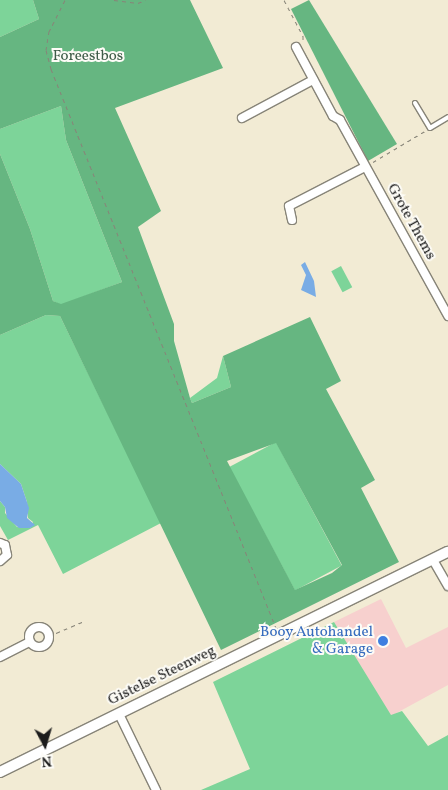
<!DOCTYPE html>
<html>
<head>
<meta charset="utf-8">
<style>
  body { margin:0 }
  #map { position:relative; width:448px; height:790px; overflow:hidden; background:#f2ebd4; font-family:Vollkorn,serif }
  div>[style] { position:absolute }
  .built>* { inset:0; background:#f7d0ce }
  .green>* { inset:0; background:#7dd499; transform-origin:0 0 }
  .forest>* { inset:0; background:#66b681 }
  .water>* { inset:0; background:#79ace5 }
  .path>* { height:1px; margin-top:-0.5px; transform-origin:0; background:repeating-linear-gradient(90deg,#878478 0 4px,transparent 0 8px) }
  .roads { filter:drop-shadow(1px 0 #878478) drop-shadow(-1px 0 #878478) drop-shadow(0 1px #878478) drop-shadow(0 -1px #878478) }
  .service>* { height:4px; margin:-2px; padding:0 2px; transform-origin:2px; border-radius:2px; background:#fff }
  .minor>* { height:8px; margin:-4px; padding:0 4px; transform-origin:4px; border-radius:4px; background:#fff }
  .minor>.ring { margin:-4px; padding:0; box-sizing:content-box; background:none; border:8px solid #fff; border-radius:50% }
  .secondary>* { height:10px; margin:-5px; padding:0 5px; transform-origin:5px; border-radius:5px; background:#fff }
  .dots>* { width:14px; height:14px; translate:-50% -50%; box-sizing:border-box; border:2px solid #fdfcf7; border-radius:50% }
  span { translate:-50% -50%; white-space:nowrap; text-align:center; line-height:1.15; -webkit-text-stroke:4px #fdfcf7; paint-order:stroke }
  .park-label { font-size:15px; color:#3e5c48 }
  .street-label { font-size:15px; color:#1c1c1c }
  .shop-label { font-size:15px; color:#366cbe }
  .right { translate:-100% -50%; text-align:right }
  .north { position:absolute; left:20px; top:720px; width:50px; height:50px; -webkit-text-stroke:4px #fdfcf7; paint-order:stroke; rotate:174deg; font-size:14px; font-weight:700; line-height:20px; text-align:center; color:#1c1c1c }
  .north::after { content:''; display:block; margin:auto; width:18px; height:22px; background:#1c1c1c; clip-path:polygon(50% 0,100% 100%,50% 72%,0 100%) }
</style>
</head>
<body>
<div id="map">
  <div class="built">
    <i style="clip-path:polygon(381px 599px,406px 648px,448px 627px,448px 685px,391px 716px,334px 622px)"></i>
  </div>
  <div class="green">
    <i style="clip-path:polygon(0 0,33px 0,39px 19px,0 37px)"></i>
    <i style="clip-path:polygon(61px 106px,66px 140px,122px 282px,61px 305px,53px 301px,30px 229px,0 154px,0 129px)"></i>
    <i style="left:341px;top:266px;width:24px;height:11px;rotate:62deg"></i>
    <i style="clip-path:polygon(46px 315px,60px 316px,161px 523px,63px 574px,38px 525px,8px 540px,0 526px,0 501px,5px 507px,5px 513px,17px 527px,30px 528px,33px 522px,28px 518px,27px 502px,21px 484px,0 464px,0 335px)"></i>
    <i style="clip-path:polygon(223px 356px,231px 387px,192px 403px,190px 398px,217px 378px)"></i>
    <i style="left:276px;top:442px;width:140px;height:53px;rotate:62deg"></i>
    <i style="clip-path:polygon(334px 622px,391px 715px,402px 711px,428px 746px,448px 735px,448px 790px,201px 790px,250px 769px,213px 682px)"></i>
  </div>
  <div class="forest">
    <i style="clip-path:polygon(evenodd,33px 0,190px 0,223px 68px,115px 108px,161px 211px,138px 227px,174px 324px,174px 341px,190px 398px,192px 403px,231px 387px,223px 356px,310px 317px,341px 381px,326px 389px,375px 480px,361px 488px,399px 562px,221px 650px,60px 316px,46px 315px,0 335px,0 154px,30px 229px,53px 301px,61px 304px,122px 282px,66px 140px,61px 106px,0 129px,0 37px,39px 19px,33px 0,276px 443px,342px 565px,332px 573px,295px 590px,227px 461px,276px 443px)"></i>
    <i style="clip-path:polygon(309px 0,397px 144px,368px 161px,291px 9px)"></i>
  </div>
  <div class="water">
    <i style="clip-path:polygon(305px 262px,314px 281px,316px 297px,301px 290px,306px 275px,301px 265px)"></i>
    <i style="clip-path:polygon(0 464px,21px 484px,29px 508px,27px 518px,35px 525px,30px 528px,19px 528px,7px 518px,5px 507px,0 501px)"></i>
  </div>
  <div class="path">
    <i style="left:65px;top:0;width:35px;rotate:117deg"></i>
    <i style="left:49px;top:31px;width:19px;rotate:99deg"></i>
    <i style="left:46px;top:50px;width:20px;rotate:75deg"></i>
    <i style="left:51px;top:69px;width:603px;rotate:68.07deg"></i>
    <i style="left:114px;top:0;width:24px;rotate:7deg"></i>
    <i style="left:138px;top:3px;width:8px;rotate:-23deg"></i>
    <i style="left:284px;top:0;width:41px;rotate:62.2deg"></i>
    <i style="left:303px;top:36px;width:7px;rotate:90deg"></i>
    <i style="left:373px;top:162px;width:61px;rotate:-30.8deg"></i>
    <i style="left:49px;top:636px;width:39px;rotate:-23deg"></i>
  </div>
  <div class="roads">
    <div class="service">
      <i style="left:415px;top:103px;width:29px;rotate:59deg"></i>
      <i style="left:430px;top:128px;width:21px;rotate:-31deg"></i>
    </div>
    <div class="minor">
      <i style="left:296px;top:47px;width:78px;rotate:61.8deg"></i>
      <i style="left:333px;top:116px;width:8px;rotate:30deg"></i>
      <i style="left:340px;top:120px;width:224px;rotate:61.1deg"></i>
      <i style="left:242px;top:118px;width:81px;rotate:-28.2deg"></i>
      <i style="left:292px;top:220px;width:14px;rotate:-102deg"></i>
      <i style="left:289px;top:206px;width:85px;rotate:-27.2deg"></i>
      <i style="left:0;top:543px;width:5px;rotate:22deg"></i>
      <i style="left:5px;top:545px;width:10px;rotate:79deg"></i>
      <i style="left:7px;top:555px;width:9px;rotate:139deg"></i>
      <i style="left:433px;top:560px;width:30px;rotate:60deg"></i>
      <i class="ring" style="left:29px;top:627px;width:12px;height:12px"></i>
      <i style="left:0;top:657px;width:33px;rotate:-27deg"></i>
      <i style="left:119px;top:714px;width:85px;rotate:64deg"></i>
    </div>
    <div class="secondary">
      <i style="left:0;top:772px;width:499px;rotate:-26.2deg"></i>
    </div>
  </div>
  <div class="dots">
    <i style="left:383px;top:641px;background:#3f7fe0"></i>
  </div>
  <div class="park-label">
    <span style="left:88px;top:57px">Foreestbos</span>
  </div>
  <div class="street-label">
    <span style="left:411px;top:222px;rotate:61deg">Grote Thems</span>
    <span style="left:162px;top:676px;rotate:-26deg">Gistelse Steenweg</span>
  </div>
  <div class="shop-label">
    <span class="right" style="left:373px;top:641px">Booy Autohandel<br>&amp; Garage</span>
  </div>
  <div class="north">N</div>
</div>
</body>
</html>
